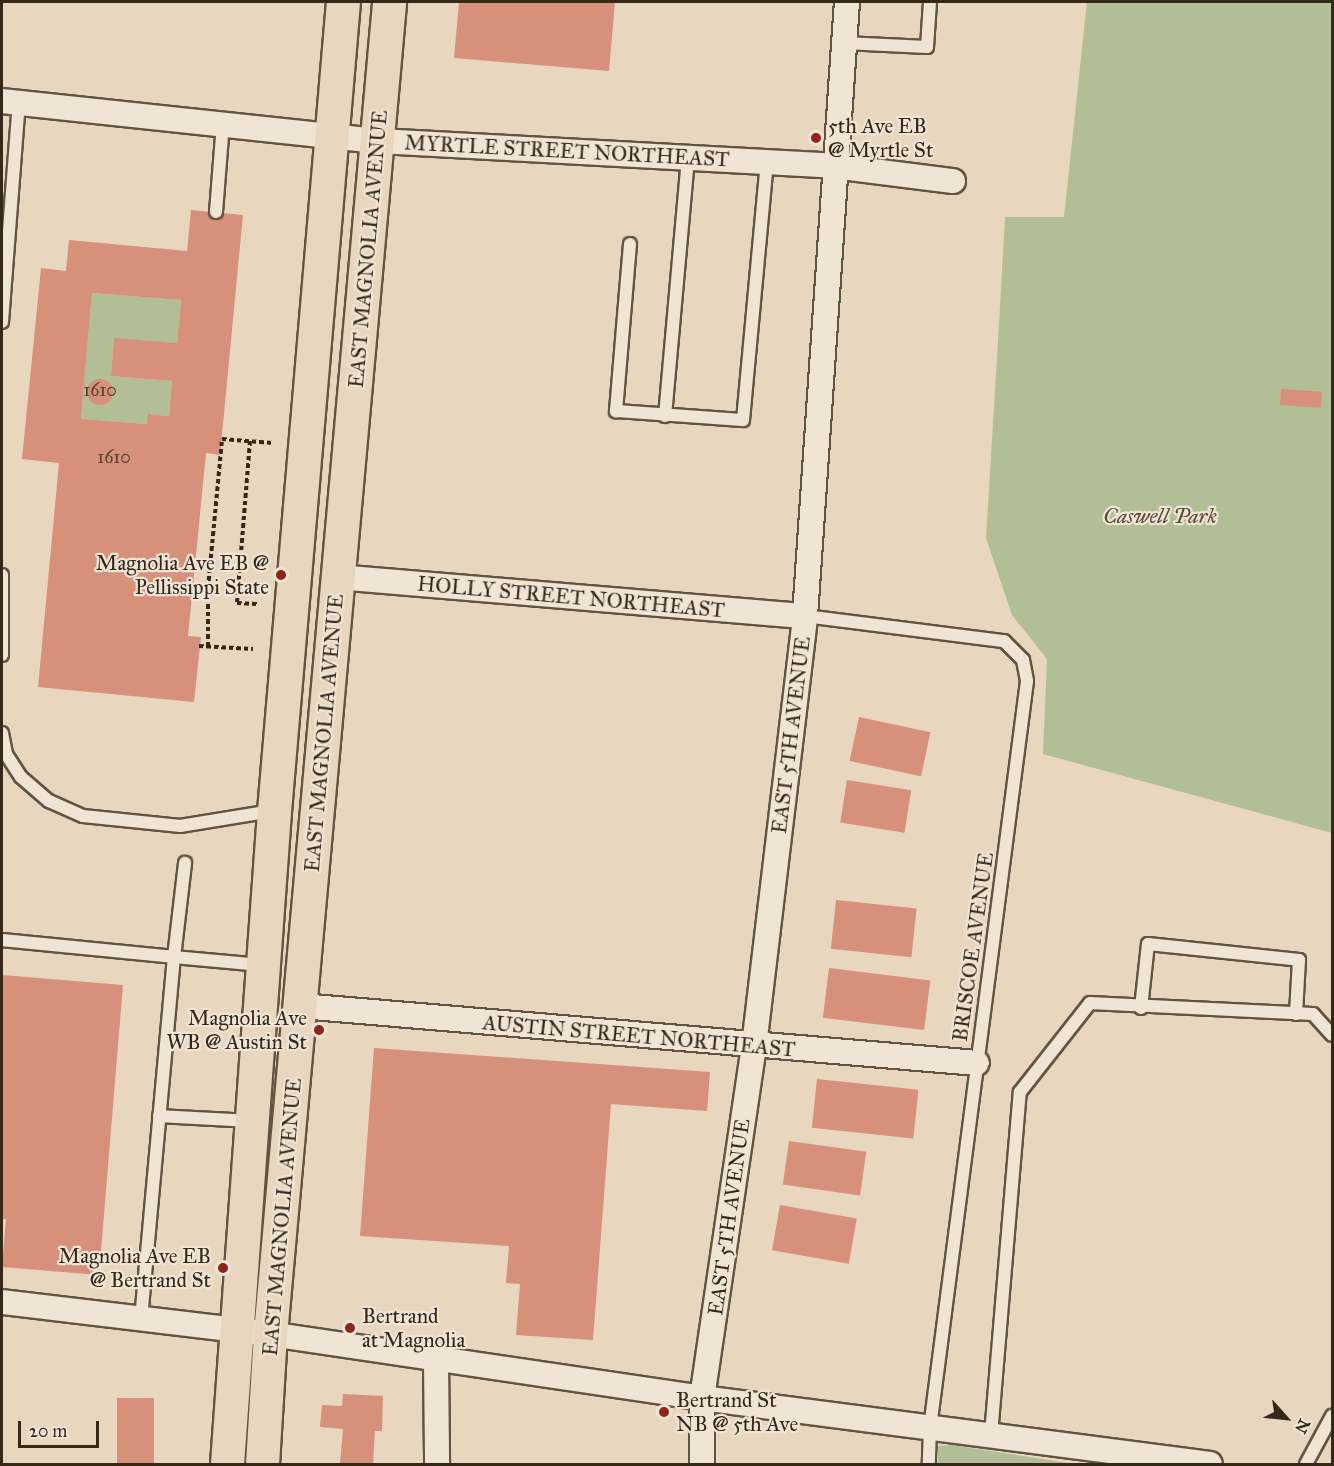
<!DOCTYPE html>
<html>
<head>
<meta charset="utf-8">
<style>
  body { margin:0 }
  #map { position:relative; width:1334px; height:1466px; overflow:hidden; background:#e8d6be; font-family:"IM FELL Great Primer",serif }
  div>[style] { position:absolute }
  .green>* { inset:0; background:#b2be95 }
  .building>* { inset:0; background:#d7907a; transform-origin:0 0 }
  .round { border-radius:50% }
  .path>* { height:4px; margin-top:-2px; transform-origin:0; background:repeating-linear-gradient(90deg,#342819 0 4.5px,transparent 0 7.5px) }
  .roads { filter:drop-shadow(2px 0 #615442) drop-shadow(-2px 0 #615442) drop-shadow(0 2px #615442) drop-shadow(0 -2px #615442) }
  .lane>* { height:12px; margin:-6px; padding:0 6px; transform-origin:6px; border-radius:6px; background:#f0e4d5 }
  .street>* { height:24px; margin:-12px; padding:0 12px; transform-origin:12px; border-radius:12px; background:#f0e4d5 }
  .primary>* { height:33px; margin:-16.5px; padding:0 16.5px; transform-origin:16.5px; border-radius:16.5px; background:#e8d6be }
  .dots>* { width:16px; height:16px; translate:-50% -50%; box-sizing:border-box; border:3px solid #f0e4d5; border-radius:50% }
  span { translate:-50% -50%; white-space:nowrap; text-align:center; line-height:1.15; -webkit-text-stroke:4.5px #f0e4d5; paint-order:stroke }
  .number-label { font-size:18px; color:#5d4231 }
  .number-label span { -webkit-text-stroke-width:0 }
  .poi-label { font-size:21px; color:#342819 }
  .left { translate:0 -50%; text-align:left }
  .right { translate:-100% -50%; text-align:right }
  .street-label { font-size:21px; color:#342819 }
  .park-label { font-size:21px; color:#544e38; font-style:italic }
  .frame { position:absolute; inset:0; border:3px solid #342819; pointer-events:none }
  .north { position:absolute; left:1256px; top:1388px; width:60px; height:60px; -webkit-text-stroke:4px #f0e4d5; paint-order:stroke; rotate:117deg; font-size:16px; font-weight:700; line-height:24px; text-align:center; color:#342819 }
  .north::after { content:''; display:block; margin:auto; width:21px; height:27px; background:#342819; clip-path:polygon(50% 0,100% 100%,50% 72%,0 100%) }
  .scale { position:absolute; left:18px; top:1421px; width:81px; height:27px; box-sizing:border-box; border:3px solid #342819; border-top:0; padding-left:8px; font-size:18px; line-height:21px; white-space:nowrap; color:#342819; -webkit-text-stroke:4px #f0e4d5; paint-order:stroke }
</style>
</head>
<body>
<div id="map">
  <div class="green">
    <i style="clip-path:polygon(1087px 2px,1332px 2px,1332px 833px,1043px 754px,1047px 659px,1012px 615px,986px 538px,999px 325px,1005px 217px,1064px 217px)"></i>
    <i style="clip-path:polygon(92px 293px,181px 300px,177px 343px,114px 339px,111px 376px,172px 381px,169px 416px,149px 414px,147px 424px,81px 419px)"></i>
    <i style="clip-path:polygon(952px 1445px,1075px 1464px,938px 1464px,937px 1446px)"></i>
  </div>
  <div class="building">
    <i style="clip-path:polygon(459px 2px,615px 2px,609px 71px,454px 58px)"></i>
    <i style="clip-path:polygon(evenodd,191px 210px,243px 215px,220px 455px,206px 453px,188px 636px,201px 637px,194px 702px,38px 687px,59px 463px,22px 459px,41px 268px,66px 271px,69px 240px,187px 251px,191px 210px,92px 293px,181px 300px,177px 343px,114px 338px,111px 376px,172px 381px,169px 416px,148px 414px,147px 424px,81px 419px,92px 293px)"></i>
    <i class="round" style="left:87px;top:379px;width:26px;height:26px"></i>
    <i style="left:1281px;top:389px;width:41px;height:16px;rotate:4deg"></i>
    <i style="left:859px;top:717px;width:73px;height:45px;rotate:12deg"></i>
    <i style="left:847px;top:780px;width:65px;height:43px;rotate:9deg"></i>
    <i style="left:836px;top:900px;width:81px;height:49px;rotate:6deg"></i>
    <i style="left:829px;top:968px;width:102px;height:50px;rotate:7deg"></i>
    <i style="clip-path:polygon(2px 975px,123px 985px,99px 1275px,2px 1267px,6px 1219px,2px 1219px)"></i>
    <i style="clip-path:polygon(374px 1048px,710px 1072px,707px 1111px,611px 1104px,593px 1340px,516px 1335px,520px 1284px,506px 1283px,509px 1246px,360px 1236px)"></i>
    <i style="left:817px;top:1079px;width:102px;height:49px;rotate:6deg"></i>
    <i style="left:789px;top:1141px;width:78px;height:44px;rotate:8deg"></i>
    <i style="left:780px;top:1205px;width:78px;height:46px;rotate:10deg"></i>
    <i style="clip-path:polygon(343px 1394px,383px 1396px,382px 1431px,375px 1431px,373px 1464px,340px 1464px,343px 1429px,320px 1427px,322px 1405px,342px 1406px)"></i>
    <i style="left:117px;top:1398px;width:37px;height:66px"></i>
  </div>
  <div class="path">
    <i style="left:250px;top:441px;width:163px;rotate:94.6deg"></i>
    <i style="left:237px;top:603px;width:20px;rotate:3deg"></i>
    <i style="left:199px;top:646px;width:54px;rotate:3.2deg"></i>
    <i style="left:208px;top:646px;width:58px;rotate:-90deg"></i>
    <i style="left:208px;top:588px;width:150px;rotate:-84.6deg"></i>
    <i style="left:222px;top:439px;width:51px;rotate:4.5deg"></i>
  </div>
  <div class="roads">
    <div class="lane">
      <i style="left:844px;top:43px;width:83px;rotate:2.8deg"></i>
      <i style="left:927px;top:47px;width:45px;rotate:-86.2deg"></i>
      <i style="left:216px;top:212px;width:88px;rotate:-85.5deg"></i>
      <i style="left:630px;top:244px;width:168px;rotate:94.8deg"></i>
      <i style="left:616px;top:411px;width:127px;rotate:4.1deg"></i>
      <i style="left:743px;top:420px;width:259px;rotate:-84.7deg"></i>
      <i style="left:2px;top:322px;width:220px;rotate:-85.6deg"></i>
      <i style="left:665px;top:416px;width:259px;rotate:-84.9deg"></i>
      <i style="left:2px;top:575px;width:80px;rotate:90deg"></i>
      <i style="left:805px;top:616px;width:201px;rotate:7.2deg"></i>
      <i style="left:1004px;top:641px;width:27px;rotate:45deg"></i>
      <i style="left:1023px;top:660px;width:21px;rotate:79deg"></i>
      <i style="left:1027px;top:681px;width:753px;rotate:97.4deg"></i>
      <i style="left:930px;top:1428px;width:36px;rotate:92deg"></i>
      <i style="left:2px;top:733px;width:21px;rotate:79deg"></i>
      <i style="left:6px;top:754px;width:27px;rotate:57deg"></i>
      <i style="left:21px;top:777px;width:37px;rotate:41deg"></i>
      <i style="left:49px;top:801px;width:37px;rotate:24deg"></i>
      <i style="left:83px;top:816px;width:98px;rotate:5.9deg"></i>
      <i style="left:180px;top:826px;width:93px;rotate:-9.3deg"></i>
      <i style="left:2px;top:940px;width:173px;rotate:5.6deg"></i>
      <i style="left:174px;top:957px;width:95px;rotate:-83.3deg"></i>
      <i style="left:1141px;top:1008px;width:64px;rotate:-83.8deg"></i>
      <i style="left:1148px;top:944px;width:152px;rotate:6deg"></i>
      <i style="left:1299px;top:960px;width:54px;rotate:93.2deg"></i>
      <i style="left:159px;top:1116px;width:91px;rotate:3.1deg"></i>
      <i style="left:141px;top:1319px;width:364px;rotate:-84.8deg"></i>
      <i style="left:174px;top:957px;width:87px;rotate:5.3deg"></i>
      <i style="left:991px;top:1435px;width:344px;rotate:-85.2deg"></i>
      <i style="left:1020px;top:1092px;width:113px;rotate:-51.8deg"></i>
      <i style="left:1090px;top:1003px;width:223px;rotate:2.8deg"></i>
      <i style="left:1313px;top:1014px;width:28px;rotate:48deg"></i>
      <i style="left:1306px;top:1464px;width:55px;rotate:-61.6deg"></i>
    </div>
    <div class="street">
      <i style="left:2px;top:101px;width:379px;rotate:6.1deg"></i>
      <i style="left:379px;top:141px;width:456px;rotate:3.1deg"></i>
      <i style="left:834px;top:166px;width:120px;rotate:7.2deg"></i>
      <i style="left:337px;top:577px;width:470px;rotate:4.8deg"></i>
      <i style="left:301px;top:1006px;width:678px;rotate:4.82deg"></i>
      <i style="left:2px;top:1302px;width:270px;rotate:6.8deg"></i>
      <i style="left:270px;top:1334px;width:437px;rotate:8.4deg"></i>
      <i style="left:702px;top:1398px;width:512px;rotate:7.4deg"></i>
      <i style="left:436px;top:1360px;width:104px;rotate:89.4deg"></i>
      <i style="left:702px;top:1464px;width:66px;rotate:-90deg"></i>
      <i style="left:702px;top:1398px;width:356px;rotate:-81.6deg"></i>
      <i style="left:754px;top:1046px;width:433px;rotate:-83.2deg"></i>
      <i style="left:805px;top:616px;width:615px;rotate:-86.09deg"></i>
    </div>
    <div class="primary">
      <i style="left:227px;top:1464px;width:655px;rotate:-85.88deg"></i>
      <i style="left:274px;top:811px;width:812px;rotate:-85.13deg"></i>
      <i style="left:262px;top:1464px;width:130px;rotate:-86.5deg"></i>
      <i style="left:270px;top:1334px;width:1337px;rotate:-84.89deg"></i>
    </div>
  </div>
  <div class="dots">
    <i style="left:816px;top:138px;background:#8f2418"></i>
    <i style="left:281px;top:575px;background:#8f2418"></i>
    <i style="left:319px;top:1030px;background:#8f2418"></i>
    <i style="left:223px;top:1268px;background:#8f2418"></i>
    <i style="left:350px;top:1328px;background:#8f2418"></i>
    <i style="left:664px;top:1412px;background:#8f2418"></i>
  </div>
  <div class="number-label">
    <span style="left:100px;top:390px">1610</span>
    <span style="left:114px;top:457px">1610</span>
  </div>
  <div class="poi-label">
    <span class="left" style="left:828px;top:138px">5th Ave EB<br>@ Myrtle St</span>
    <span class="right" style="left:269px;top:575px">Magnolia Ave EB @<br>Pellissippi State</span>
    <span class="right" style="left:307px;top:1030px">Magnolia Ave<br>WB @ Austin St</span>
    <span class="right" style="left:211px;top:1268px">Magnolia Ave EB<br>@ Bertrand St</span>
    <span class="left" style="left:362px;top:1328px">Bertrand<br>at Magnolia</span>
    <span class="left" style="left:676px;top:1412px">Bertrand St<br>NB @ 5th Ave</span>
  </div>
  <div class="street-label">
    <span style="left:567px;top:151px;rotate:3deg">MYRTLE STREET NORTHEAST</span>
    <span style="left:368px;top:249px;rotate:-85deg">EAST MAGNOLIA AVENUE</span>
    <span style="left:571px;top:597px;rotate:5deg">HOLLY STREET NORTHEAST</span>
    <span style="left:324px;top:733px;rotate:-85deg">EAST MAGNOLIA AVENUE</span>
    <span style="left:791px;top:735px;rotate:-83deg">EAST 5TH AVENUE</span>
    <span style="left:973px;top:947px;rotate:-82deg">BRISCOE AVENUE</span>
    <span style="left:639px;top:1036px;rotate:5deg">AUSTIN STREET NORTHEAST</span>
    <span style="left:282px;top:1217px;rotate:-85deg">EAST MAGNOLIA AVENUE</span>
    <span style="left:729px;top:1217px;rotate:-82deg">EAST 5TH AVENUE</span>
  </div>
  <div class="park-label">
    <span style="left:1160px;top:516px">Caswell Park</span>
  </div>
  <div class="frame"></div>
  <div class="north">N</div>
  <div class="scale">20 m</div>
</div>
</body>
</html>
